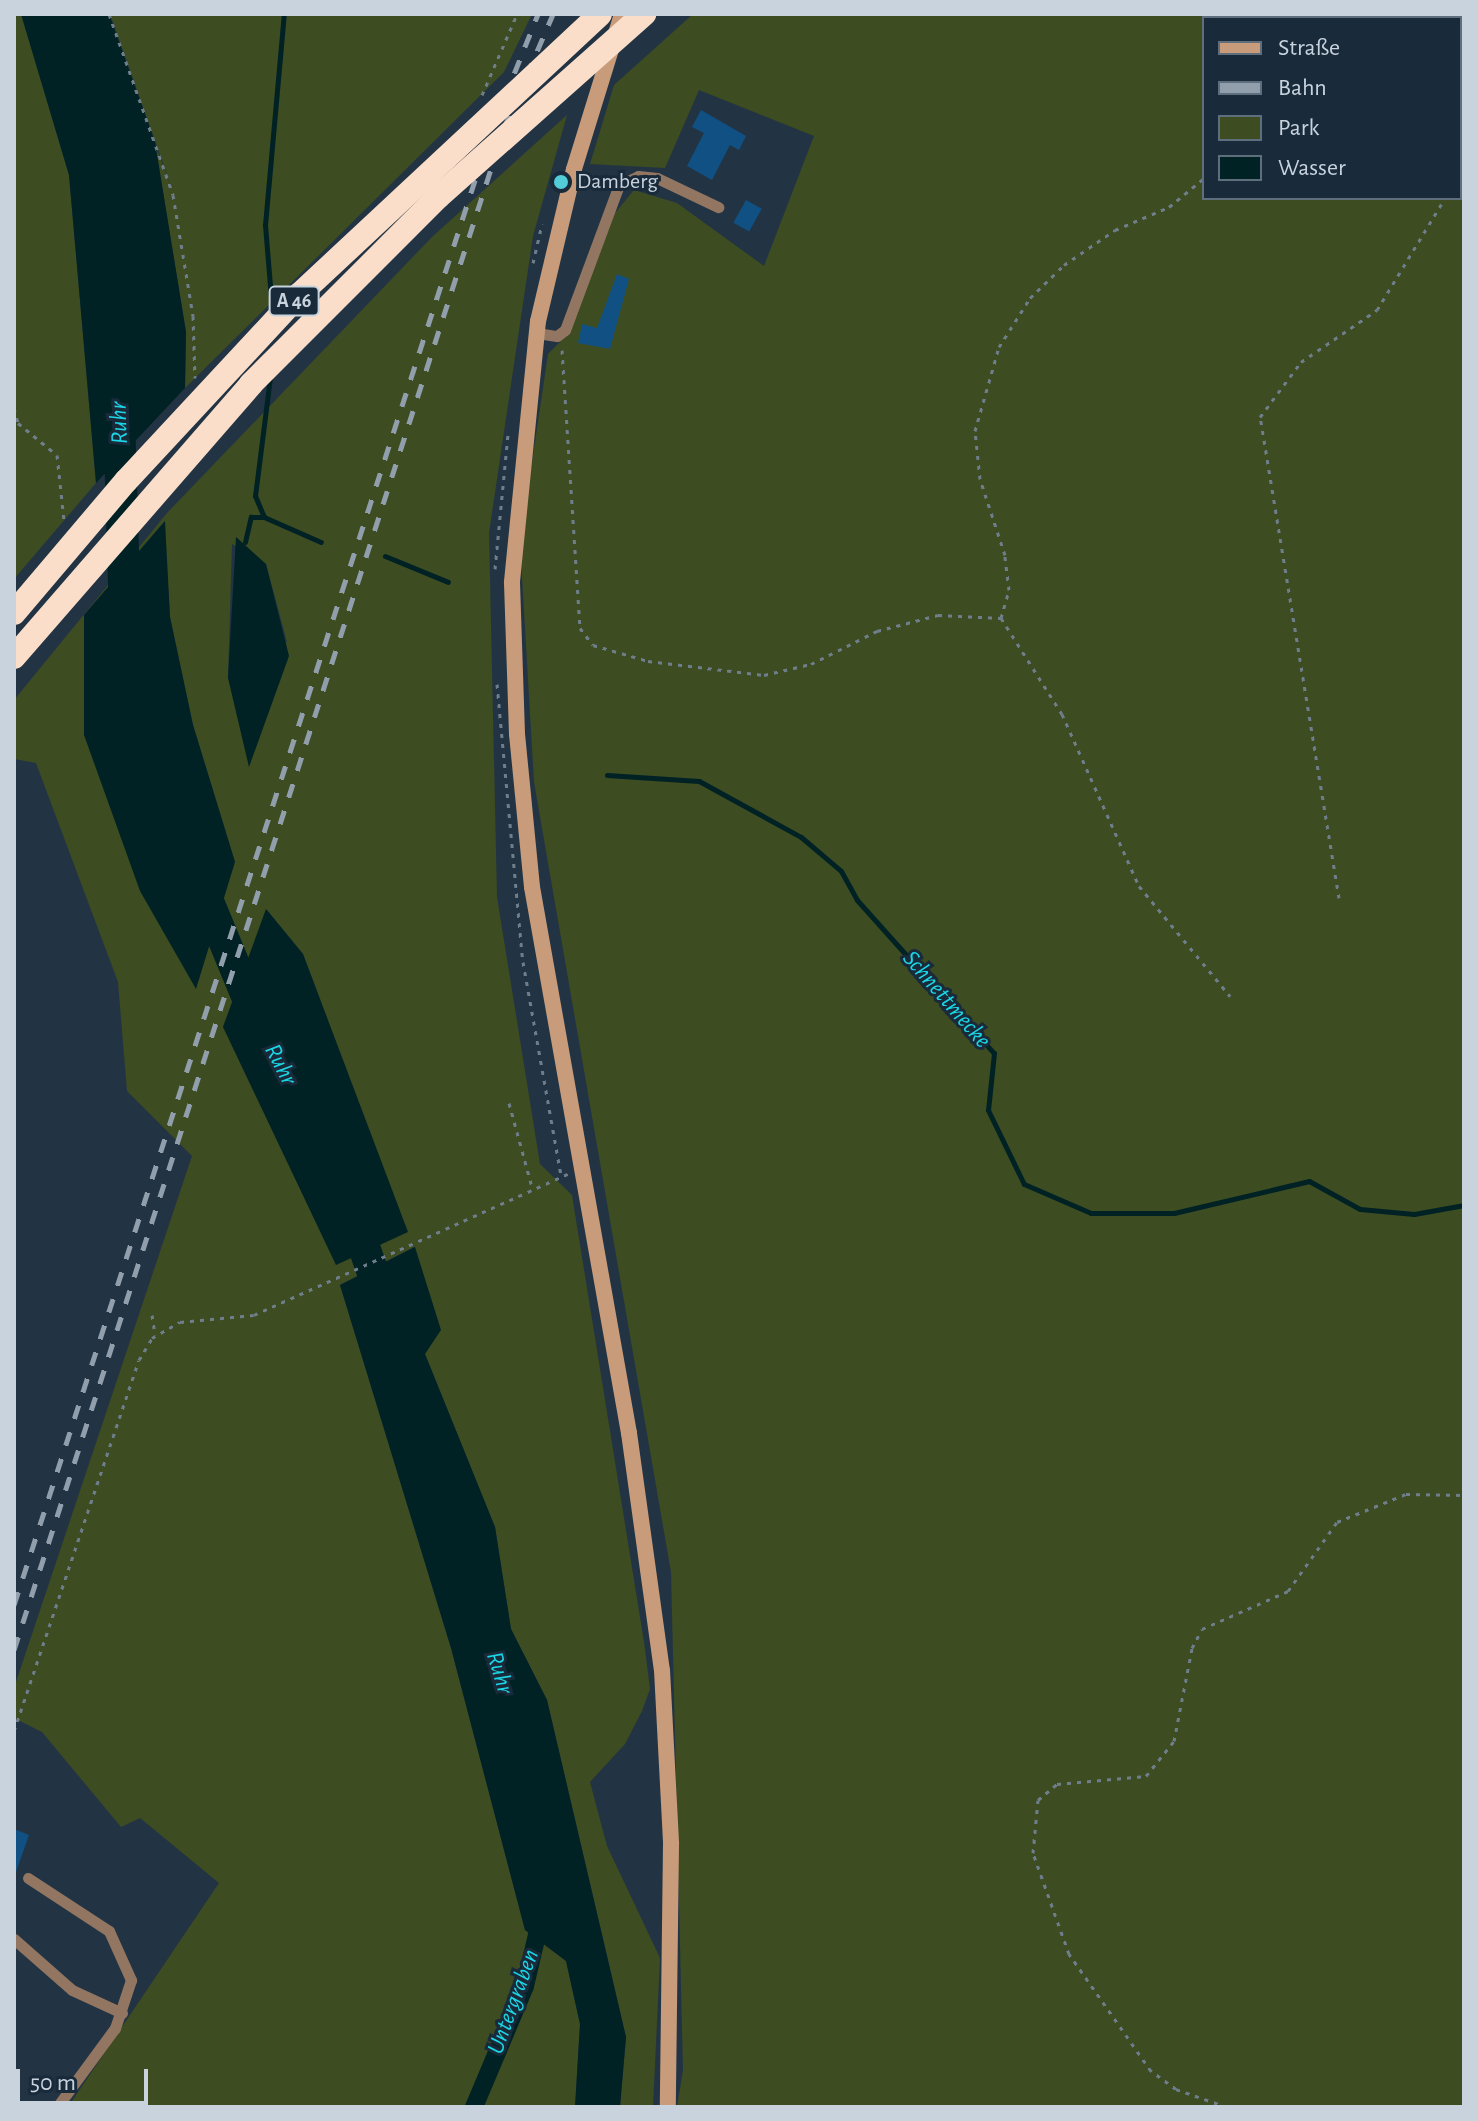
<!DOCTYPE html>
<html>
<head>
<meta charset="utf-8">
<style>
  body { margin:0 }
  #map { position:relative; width:1478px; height:2121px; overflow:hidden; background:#223444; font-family:"Alegreya Sans",sans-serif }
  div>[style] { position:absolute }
  .green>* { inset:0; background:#3d4c21 }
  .water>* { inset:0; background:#002225 }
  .stream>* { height:5px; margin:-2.5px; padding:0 2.5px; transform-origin:2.5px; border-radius:2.5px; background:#002225 }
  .canal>* { height:18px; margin:-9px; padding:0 9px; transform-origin:9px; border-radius:9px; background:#002225 }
  .river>* { height:32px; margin:-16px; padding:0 16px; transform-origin:16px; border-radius:16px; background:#002225 }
  .building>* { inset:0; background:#115083; transform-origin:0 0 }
  .path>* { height:3px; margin-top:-1.5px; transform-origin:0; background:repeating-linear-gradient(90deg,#6f7e8b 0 4px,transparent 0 10px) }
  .lane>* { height:11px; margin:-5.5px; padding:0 5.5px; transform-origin:5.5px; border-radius:5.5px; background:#927661 }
  .secondary>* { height:16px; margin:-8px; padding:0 8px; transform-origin:8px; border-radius:8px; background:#c89c7a }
  .highway>* { height:24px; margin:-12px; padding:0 12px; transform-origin:12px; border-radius:12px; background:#fadec9 }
  .rail>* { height:5px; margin-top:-2.5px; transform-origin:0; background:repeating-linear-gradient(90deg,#919eab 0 14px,transparent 0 28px) }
  .highway-bridge>* { height:24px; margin:-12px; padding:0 12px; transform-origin:12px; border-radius:12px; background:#fadec9 }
  .dots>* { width:22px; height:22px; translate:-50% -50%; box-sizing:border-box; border:4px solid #192a3a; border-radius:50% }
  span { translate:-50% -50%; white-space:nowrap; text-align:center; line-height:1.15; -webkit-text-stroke:6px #192a3a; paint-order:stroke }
  .shield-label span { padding:2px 6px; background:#192a3a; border:2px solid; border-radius:6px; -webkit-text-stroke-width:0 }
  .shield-label { font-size:20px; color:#c8d3de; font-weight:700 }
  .poi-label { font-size:22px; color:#c8d3de }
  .left { translate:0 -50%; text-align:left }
  .water-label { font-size:24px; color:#1bd7e6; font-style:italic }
  .frame { position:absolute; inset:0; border:16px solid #c8d3de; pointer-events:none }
  .legend { position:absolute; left:1202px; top:16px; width:260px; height:184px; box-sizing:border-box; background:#192a3a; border:2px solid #5f6e7c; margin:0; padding:10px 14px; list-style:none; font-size:24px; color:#c8d3de }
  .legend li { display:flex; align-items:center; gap:16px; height:40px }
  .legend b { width:40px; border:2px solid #5f6e7c }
  .scale { position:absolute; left:16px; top:2069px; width:132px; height:36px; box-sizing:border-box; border:4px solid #c8d3de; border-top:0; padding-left:10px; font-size:24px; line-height:28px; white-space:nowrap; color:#c8d3de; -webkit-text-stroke:6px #192a3a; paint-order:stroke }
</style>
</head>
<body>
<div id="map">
  <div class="green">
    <i style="clip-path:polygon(14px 14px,21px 14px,69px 175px,96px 483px,14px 579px)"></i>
    <i style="clip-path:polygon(110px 14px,532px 14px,504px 72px,185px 388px,186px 332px,155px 144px,174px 194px)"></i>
    <i style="clip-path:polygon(evenodd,693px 14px,1464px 14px,1464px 2107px,677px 2107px,683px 2070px,671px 1572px,534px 782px,520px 543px,548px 354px,567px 335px,610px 219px,634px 190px,677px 203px,764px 266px,814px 136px,699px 90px,665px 168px,590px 164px,614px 85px,693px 14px,1204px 18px,1460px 18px,1460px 198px,1204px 198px,1204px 18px)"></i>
    <i style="clip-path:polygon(evenodd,567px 115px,533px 236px,489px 533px,497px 897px,540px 1164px,572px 1195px,644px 1642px,650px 1689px,642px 1711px,625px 1744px,590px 1782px,607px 1846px,660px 1958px,653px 2107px,620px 2107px,626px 2037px,547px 1700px,511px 1629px,495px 1527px,425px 1354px,414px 1247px,340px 1285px,451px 1648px,525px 1930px,566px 1961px,580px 2024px,575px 2107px,68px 2107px,219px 1883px,140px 1818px,121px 1827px,42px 1732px,14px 1718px,14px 1688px,192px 1156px,127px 1091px,118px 982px,36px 763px,14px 759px,14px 700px,167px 513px,432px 237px,567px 115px,164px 522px,170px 617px,193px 725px,235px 862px,84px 615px,164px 522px,567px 115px,232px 544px,266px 564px,287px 642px,228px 678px,232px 544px,567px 115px,267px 910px,303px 954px,407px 1233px,223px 1027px,267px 910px)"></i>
  </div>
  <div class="water">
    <i style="clip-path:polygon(21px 14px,109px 14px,155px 142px,186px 332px,185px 388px,96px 483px,69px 175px)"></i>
    <i style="clip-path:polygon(165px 521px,170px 617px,193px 725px,235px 862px,196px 989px,140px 891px,84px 735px,84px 615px)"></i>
    <i style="clip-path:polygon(236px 537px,266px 564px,289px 656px,249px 767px,228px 678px)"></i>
    <i style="clip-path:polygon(266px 909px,303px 954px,408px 1232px,336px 1265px,223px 1027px)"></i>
    <i style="clip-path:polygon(415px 1247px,441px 1330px,425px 1354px,495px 1527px,511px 1629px,547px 1700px,626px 2037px,620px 2107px,575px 2107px,580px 2024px,566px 1961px,525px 1930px,451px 1648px,340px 1285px)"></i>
  </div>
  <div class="stream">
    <i style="left:272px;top:310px;width:85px;rotate:-94.7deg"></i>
    <i style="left:265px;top:225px;width:212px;rotate:-84.9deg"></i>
    <i style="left:264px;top:517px;width:23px;rotate:-113deg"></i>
    <i style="left:255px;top:496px;width:120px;rotate:-82.8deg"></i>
    <i style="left:245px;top:542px;width:26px;rotate:-77deg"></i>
    <i style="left:251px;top:517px;width:13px"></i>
    <i style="left:264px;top:517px;width:62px;rotate:23.7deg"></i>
    <i style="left:385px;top:556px;width:68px;rotate:22.4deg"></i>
    <i style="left:607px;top:775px;width:92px;rotate:3.7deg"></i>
    <i style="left:699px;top:781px;width:116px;rotate:28.8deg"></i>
    <i style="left:801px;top:837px;width:52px;rotate:40.4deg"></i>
    <i style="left:841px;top:871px;width:33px;rotate:61deg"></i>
    <i style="left:857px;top:900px;width:205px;rotate:48.2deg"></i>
    <i style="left:994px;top:1053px;width:57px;rotate:96deg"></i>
    <i style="left:988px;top:1110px;width:82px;rotate:64.1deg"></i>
    <i style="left:1024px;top:1184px;width:73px;rotate:23.4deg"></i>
    <i style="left:1091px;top:1213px;width:83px"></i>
    <i style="left:1174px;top:1213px;width:139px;rotate:-13.3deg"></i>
    <i style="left:1309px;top:1181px;width:58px;rotate:28.8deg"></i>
    <i style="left:1360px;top:1209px;width:54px;rotate:5.3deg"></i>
    <i style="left:1414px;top:1214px;width:51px;rotate:-10.2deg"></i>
  </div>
  <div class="canal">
    <i style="left:474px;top:2107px;width:131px;rotate:-67.1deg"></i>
    <i style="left:525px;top:1986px;width:70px;rotate:-76.8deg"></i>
  </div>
  <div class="river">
    <i style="left:119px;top:416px;width:197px;rotate:88.3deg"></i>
    <i style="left:200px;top:882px;width:149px;rotate:67.6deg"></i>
    <i style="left:352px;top:1212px;width:102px;rotate:71deg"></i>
  </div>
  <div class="building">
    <i style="clip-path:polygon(701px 110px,746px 136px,739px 150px,730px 145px,712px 180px,687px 166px,704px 133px,692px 127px)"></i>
    <i style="left:746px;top:200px;width:18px;height:26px;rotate:29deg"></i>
    <i style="clip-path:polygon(617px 274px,629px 279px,610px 349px,578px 343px,582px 324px,597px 328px)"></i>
    <i style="clip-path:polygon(14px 1829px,29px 1835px,16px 1872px,14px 1871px)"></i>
  </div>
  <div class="path">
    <i style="left:109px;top:14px;width:192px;rotate:70.5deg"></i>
    <i style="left:173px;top:195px;width:123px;rotate:80.6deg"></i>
    <i style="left:193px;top:316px;width:62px;rotate:88.2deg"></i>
    <i style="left:1460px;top:54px;width:4px;rotate:-14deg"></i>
    <i style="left:482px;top:95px;width:88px;rotate:-66.6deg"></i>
    <i style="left:1460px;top:173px;width:6px;rotate:-51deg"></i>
    <i style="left:533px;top:263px;width:40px;rotate:-77deg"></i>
    <i style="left:562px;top:350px;width:279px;rotate:86.3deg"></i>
    <i style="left:580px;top:628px;width:21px;rotate:53deg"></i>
    <i style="left:593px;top:645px;width:57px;rotate:16.2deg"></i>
    <i style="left:648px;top:661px;width:117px;rotate:6.9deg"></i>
    <i style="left:764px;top:675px;width:48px;rotate:-13.2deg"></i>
    <i style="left:811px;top:664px;width:74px;rotate:-26.6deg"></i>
    <i style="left:877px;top:631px;width:63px;rotate:-14.7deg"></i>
    <i style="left:938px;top:615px;width:63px;rotate:2.7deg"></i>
    <i style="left:1001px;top:618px;width:114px;rotate:57.6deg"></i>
    <i style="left:1062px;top:714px;width:188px;rotate:65.9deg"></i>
    <i style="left:1139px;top:886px;width:143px;rotate:50.4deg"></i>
    <i style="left:14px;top:408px;width:16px;rotate:75deg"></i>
    <i style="left:18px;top:423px;width:50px;rotate:39.4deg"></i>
    <i style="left:57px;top:455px;width:66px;rotate:83.9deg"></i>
    <i style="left:495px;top:569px;width:137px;rotate:-84.5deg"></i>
    <i style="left:1001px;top:618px;width:29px;rotate:-74deg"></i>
    <i style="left:1009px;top:590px;width:35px;rotate:-97deg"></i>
    <i style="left:1005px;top:555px;width:80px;rotate:-108.2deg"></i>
    <i style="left:980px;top:479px;width:48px;rotate:-95.9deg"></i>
    <i style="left:975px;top:431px;width:87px;rotate:-74.1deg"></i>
    <i style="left:999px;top:347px;width:58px;rotate:-57.7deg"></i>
    <i style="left:1030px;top:298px;width:47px;rotate:-44.1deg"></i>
    <i style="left:1064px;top:265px;width:62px;rotate:-34.5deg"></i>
    <i style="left:1115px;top:230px;width:59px;rotate:-23.1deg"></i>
    <i style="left:1169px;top:207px;width:45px;rotate:-39.6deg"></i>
    <i style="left:497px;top:684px;width:279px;rotate:84.7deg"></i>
    <i style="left:523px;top:962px;width:217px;rotate:79.9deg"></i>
    <i style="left:1339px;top:898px;width:487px;rotate:-99.3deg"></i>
    <i style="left:1260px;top:417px;width:69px;rotate:-53.3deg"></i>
    <i style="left:1301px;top:362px;width:92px;rotate:-34.4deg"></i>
    <i style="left:1377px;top:310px;width:131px;rotate:-58.7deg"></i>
    <i style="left:509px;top:1103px;width:87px;rotate:74.7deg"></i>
    <i style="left:152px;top:1315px;width:20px;rotate:81deg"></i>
    <i style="left:14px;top:1731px;width:391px;rotate:-71.4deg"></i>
    <i style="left:139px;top:1360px;width:26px;rotate:-59deg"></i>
    <i style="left:152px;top:1338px;width:32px;rotate:-30deg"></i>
    <i style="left:180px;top:1322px;width:74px;rotate:-5.4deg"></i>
    <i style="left:254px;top:1315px;width:344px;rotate:-24.2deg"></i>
    <i style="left:1227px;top:2107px;width:54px;rotate:-160.6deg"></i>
    <i style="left:1176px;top:2089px;width:31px;rotate:-144deg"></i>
    <i style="left:1151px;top:2071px;width:143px;rotate:-125deg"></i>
    <i style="left:1069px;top:1954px;width:107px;rotate:-109.6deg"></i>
    <i style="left:1033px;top:1853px;width:53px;rotate:-84.6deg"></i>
    <i style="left:1038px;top:1800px;width:25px;rotate:-40deg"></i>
    <i style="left:1057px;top:1784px;width:89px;rotate:-5.1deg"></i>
    <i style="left:1146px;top:1776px;width:45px;rotate:-51.3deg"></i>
    <i style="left:1174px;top:1741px;width:95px;rotate:-79deg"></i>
    <i style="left:1192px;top:1648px;width:21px;rotate:-62deg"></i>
    <i style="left:1202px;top:1629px;width:94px;rotate:-23.8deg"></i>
    <i style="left:1288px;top:1591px;width:85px;rotate:-54.6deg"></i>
    <i style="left:1337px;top:1522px;width:74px;rotate:-22.1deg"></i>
    <i style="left:1406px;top:1494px;width:58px;rotate:1deg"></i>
  </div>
  <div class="lane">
    <i style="left:537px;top:333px;width:20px;rotate:9deg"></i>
    <i style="left:557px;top:336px;width:10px;rotate:-37deg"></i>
    <i style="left:565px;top:330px;width:155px;rotate:-69.6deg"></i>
    <i style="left:619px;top:185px;width:21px;rotate:-25deg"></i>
    <i style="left:638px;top:176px;width:19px;rotate:6deg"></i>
    <i style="left:657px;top:178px;width:68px;rotate:25.4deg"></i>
    <i style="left:28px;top:1878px;width:97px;rotate:33.2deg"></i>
    <i style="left:109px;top:1931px;width:54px;rotate:65.8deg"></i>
    <i style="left:131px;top:1980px;width:51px;rotate:108.4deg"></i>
    <i style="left:115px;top:2028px;width:98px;rotate:126.3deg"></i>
    <i style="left:14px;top:1939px;width:77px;rotate:41.3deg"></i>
    <i style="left:72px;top:1990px;width:55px;rotate:24.7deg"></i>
  </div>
  <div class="secondary">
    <i style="left:622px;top:14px;width:162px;rotate:107.2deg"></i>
    <i style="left:574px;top:169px;width:156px;rotate:103.3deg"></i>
    <i style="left:538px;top:321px;width:263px;rotate:95.7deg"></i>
    <i style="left:512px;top:583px;width:151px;rotate:88.1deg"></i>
    <i style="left:517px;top:734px;width:154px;rotate:84.4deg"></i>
    <i style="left:532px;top:887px;width:555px;rotate:79.93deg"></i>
    <i style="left:629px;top:1433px;width:239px;rotate:82.1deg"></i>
    <i style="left:662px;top:1670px;width:174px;rotate:87deg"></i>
    <i style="left:671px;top:1844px;width:263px;rotate:90.7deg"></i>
  </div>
  <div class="highway">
    <i style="left:14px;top:657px;width:362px;rotate:-49deg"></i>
    <i style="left:251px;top:384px;width:264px;rotate:-45deg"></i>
  </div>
  <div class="rail">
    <i style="left:504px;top:99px;width:92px;rotate:-68.2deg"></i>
    <i style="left:14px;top:1605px;width:1520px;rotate:-72.07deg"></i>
    <i style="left:14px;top:1650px;width:1599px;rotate:-72.15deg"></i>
    <i style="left:504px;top:128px;width:124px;rotate:-66.7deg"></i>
  </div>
  <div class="highway-bridge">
    <i style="left:438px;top:197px;width:276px;rotate:-41.6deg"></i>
    <i style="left:14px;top:613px;width:173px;rotate:-49.7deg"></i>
    <i style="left:126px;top:481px;width:255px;rotate:-47.1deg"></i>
    <i style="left:300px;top:294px;width:410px;rotate:-43deg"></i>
  </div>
  <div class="dots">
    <i style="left:561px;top:182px;background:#52ccd6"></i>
  </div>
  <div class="shield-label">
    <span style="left:294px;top:301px">A 46</span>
  </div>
  <div class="poi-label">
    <span class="left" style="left:577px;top:182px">Damberg</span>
  </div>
  <div class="water-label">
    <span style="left:120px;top:423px;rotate:-92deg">Ruhr</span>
    <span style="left:946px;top:1000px;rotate:49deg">Schnettmecke</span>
    <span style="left:280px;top:1065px;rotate:62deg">Ruhr</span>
    <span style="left:499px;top:1673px;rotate:73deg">Ruhr</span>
    <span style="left:514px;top:2002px;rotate:-70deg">Untergraben</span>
  </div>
  <div class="frame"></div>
  <ul class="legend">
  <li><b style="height:10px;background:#c89c7a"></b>Straße</li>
  <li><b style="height:10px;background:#919eab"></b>Bahn</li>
  <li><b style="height:22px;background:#3d4c21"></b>Park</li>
  <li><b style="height:22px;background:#002225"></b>Wasser</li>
  </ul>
  <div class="scale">50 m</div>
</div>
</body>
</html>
